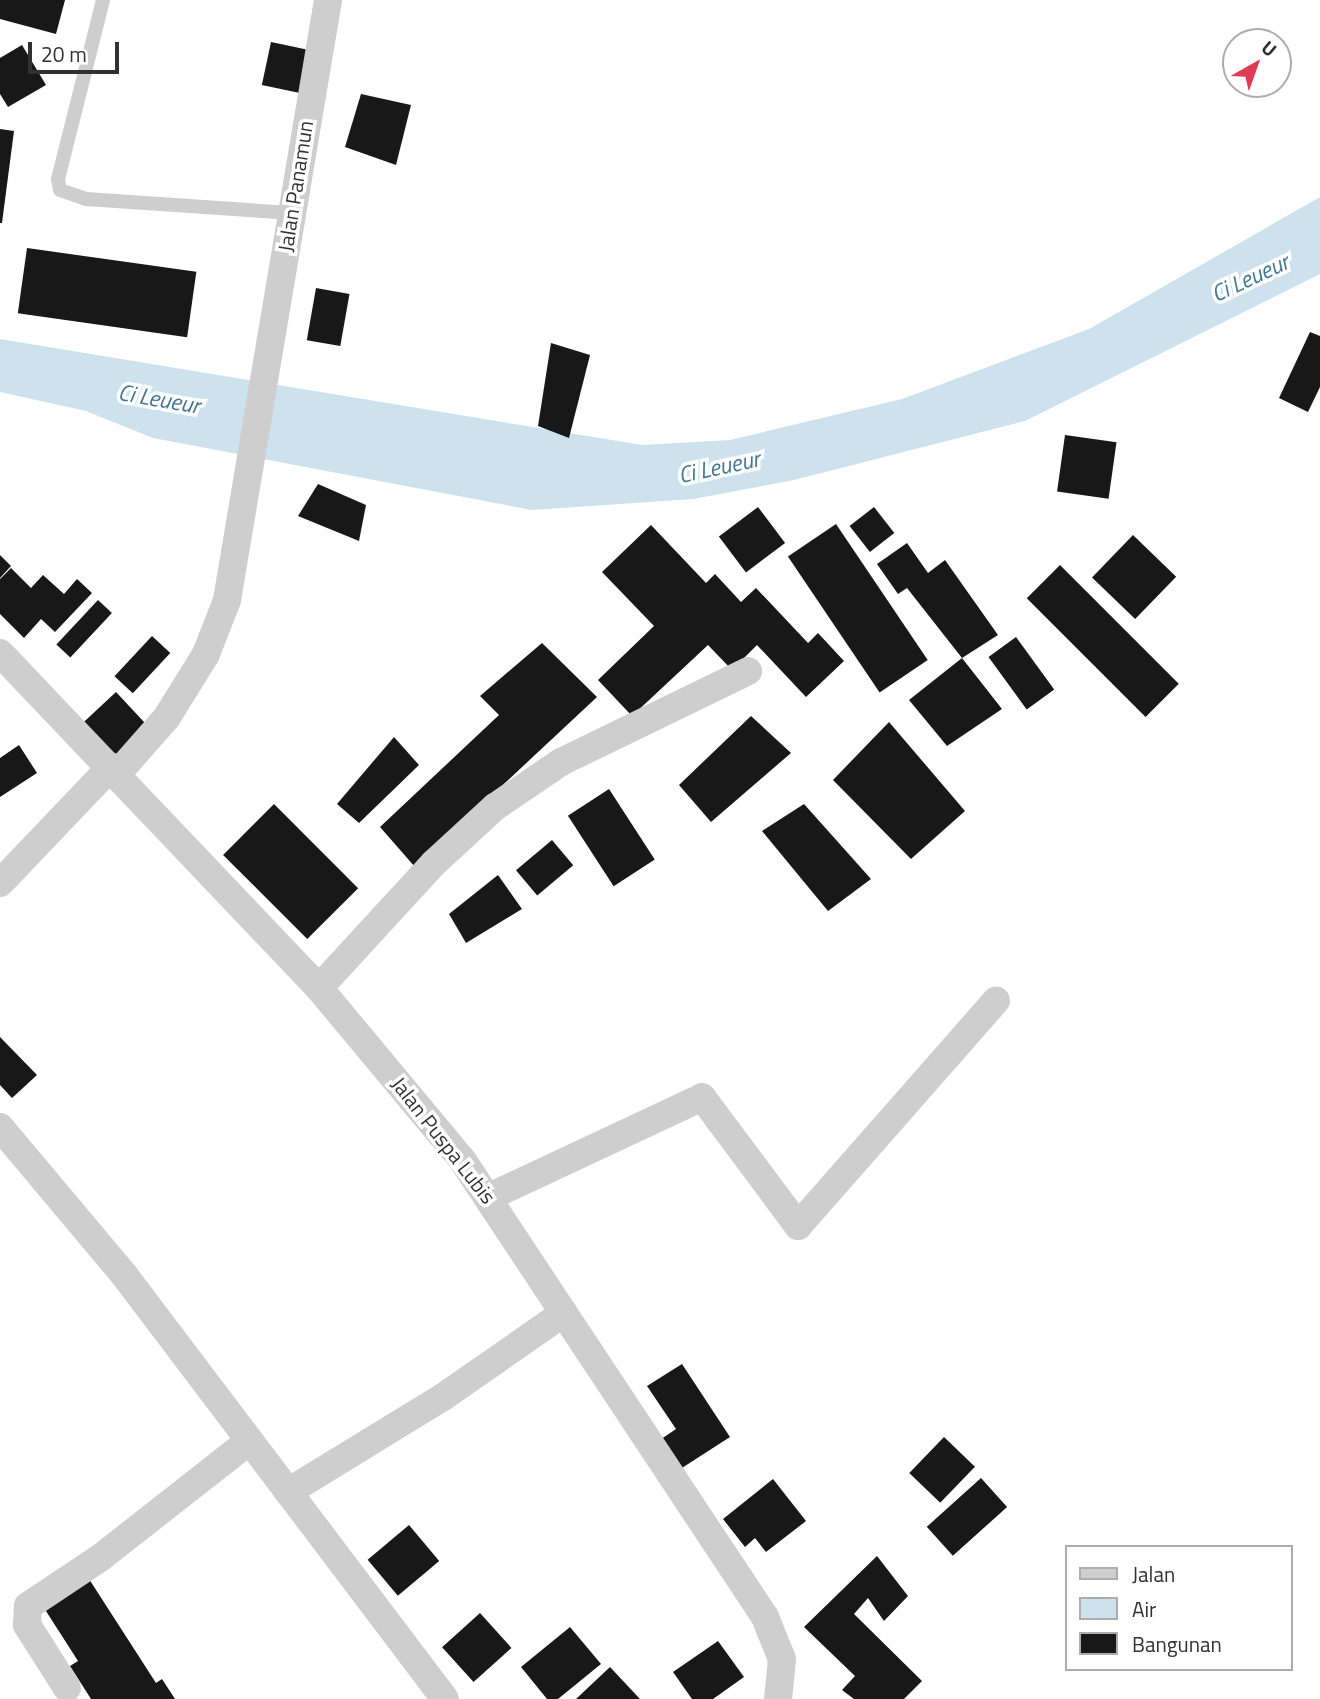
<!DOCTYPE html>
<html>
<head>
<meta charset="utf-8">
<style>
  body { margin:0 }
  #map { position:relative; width:1320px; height:1699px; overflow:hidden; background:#fff; font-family:"Titillium Web",sans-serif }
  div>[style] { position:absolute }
  .water>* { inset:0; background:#cde2ec }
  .building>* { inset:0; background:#181818; transform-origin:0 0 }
  .lane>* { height:14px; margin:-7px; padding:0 7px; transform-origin:7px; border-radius:7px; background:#cecece }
  .street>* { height:28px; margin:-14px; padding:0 14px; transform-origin:14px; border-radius:14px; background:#cecece }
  span { translate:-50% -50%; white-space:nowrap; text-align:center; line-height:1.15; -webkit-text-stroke:7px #fff; paint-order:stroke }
  .street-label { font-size:21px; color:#313131 }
  .water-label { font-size:23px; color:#417791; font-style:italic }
  .legend { position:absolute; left:1065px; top:1545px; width:228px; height:126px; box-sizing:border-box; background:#fff; border:2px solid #adadad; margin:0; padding:9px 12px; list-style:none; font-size:21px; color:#313131 }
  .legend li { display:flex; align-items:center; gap:14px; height:35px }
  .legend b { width:35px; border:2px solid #adadad }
  .north { position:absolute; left:1222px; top:28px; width:70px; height:70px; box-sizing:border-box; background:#fff; border:2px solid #adadad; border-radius:50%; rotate:40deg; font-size:19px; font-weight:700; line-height:28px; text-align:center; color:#313131 }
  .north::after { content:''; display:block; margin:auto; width:24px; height:32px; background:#e03b52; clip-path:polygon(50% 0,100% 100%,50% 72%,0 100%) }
  .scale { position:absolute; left:28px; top:42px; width:91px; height:32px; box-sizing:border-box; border:4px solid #313131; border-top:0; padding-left:9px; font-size:21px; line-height:24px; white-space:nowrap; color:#313131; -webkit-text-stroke:5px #fff; paint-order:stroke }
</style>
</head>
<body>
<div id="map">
  <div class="water">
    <i style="clip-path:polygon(1320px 197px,1320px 274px,1025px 421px,794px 480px,693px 499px,532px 510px,153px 438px,86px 411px,0 392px,0 339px,642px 445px,730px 440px,902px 399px,1089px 329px)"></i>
  </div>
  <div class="building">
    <i style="clip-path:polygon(0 0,65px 0,56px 34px,0 19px)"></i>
    <i style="left:271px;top:42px;width:40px;height:44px;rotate:12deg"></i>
    <i style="clip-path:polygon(22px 45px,46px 85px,8px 107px,0 94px,0 58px)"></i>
    <i style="clip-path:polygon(361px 94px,411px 105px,396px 165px,345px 147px)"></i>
    <i style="clip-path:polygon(0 129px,14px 131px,2px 223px,0 223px)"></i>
    <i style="left:27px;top:248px;width:171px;height:66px;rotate:8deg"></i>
    <i style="left:316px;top:288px;width:34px;height:53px;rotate:10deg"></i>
    <i style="clip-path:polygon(1310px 332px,1320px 336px,1320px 387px,1308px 412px,1279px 398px)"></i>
    <i style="clip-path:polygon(551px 343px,590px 355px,569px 438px,538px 426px)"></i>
    <i style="left:1065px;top:435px;width:52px;height:57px;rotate:8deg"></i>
    <i style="clip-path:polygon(318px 484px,366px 505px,359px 541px,298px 516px)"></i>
    <i style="left:758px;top:507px;width:45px;height:49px;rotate:53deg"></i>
    <i style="left:874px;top:507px;width:33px;height:31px;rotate:52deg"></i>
    <i style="left:836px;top:524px;width:164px;height:58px;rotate:56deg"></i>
    <i style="clip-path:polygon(651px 525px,706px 583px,715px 574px,741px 602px,756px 588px,808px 643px,818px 633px,844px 661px,806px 697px,757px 645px,732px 670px,708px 645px,632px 716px,598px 680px,654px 626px,602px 572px)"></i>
    <i style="left:1133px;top:535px;width:60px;height:59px;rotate:44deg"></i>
    <i style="clip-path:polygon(907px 543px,928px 573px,945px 560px,998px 635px,962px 658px,1002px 709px,947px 746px,909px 700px,962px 658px,907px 588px,898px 594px,877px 564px)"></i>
    <i style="clip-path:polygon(0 555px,11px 566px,0 578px)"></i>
    <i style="left:1060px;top:565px;width:168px;height:47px;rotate:45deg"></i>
    <i style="clip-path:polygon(11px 568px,31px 588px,43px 575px,64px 594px,77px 579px,92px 593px,55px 632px,41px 619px,24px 638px,0 614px,0 579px)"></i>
    <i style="left:98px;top:600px;width:19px;height:61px;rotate:43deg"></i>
    <i style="left:152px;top:636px;width:25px;height:55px;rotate:43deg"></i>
    <i style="left:1016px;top:637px;width:65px;height:34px;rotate:54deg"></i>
    <i style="clip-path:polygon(542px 643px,597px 697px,415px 867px,380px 827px,499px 715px,480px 696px)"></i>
    <i style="left:116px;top:692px;width:49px;height:44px;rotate:47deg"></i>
    <i style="clip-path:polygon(751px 716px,791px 753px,711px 822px,679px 785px)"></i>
    <i style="clip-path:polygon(889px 722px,965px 811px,911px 859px,833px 780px)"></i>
    <i style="clip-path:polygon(394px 737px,419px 765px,359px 823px,337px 804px)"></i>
    <i style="clip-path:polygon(19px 745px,37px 773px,0 797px,0 758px)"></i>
    <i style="left:609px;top:789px;width:84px;height:49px;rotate:57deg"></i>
    <i style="left:274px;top:804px;width:119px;height:72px;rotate:45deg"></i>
    <i style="clip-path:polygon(804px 804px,871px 879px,828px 911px,762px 831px)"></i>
    <i style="left:552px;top:840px;width:33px;height:47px;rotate:50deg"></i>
    <i style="clip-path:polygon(498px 875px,522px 909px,466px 943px,449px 914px)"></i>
    <i style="clip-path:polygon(0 1037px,37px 1075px,12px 1098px,0 1085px)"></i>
    <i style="clip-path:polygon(682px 1364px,730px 1437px,671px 1475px,651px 1446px,676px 1429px,647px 1386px)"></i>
    <i style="left:944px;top:1437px;width:43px;height:50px;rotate:44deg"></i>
    <i style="left:981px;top:1478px;width:39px;height:73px;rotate:48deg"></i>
    <i style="clip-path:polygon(773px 1479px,806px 1521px,766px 1552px,755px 1538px,745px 1547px,723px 1519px)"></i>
    <i style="left:409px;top:1525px;width:47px;height:54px;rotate:50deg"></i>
    <i style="clip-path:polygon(877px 1556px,908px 1596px,884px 1621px,868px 1598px,854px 1614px,922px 1681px,904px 1699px,854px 1699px,842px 1690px,855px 1676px,804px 1627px)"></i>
    <i style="clip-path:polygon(89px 1579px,156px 1683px,162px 1679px,175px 1699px,91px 1699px,70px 1666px,78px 1661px,44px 1608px)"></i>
    <i style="left:480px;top:1613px;width:47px;height:51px;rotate:48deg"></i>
    <i style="clip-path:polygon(570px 1627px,601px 1664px,558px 1699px,547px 1699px,521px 1667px)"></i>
    <i style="clip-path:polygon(718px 1641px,744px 1677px,713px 1699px,692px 1699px,673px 1672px)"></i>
    <i style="clip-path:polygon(610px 1667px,640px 1699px,576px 1699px)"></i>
  </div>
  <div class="lane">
    <i style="left:103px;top:0;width:185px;rotate:104.1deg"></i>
    <i style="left:58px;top:179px;width:11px;rotate:80deg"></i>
    <i style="left:60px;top:190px;width:28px;rotate:19deg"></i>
    <i style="left:86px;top:199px;width:204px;rotate:3.9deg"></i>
  </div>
  <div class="street">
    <i style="left:0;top:653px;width:463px;rotate:46.4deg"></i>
    <i style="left:319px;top:988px;width:225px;rotate:50.2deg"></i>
    <i style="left:463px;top:1161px;width:547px;rotate:56.48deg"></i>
    <i style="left:765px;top:1617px;width:45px;rotate:68deg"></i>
    <i style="left:782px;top:1659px;width:40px;rotate:95.7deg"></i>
    <i style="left:117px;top:774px;width:76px;rotate:-48.7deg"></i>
    <i style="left:167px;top:717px;width:74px;rotate:-58.2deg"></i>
    <i style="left:206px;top:654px;width:58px;rotate:-68.7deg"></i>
    <i style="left:227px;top:600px;width:608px;rotate:-80.44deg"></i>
    <i style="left:0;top:883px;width:161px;rotate:-46.3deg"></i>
    <i style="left:319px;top:988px;width:170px;rotate:-47.4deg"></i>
    <i style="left:434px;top:863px;width:83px;rotate:-42.6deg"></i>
    <i style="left:495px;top:807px;width:80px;rotate:-34.3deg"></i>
    <i style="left:561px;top:762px;width:208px;rotate:-25.9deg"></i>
    <i style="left:0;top:1127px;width:194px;rotate:50deg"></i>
    <i style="left:125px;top:1276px;width:530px;rotate:52.89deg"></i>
    <i style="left:489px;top:1197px;width:235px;rotate:-25.1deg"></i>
    <i style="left:702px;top:1097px;width:161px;rotate:53.3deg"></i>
    <i style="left:798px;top:1226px;width:300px;rotate:-48.7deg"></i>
    <i style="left:288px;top:1492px;width:182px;rotate:-31.5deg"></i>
    <i style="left:443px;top:1397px;width:147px;rotate:-34.8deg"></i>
    <i style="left:67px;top:1688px;width:75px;rotate:-122.4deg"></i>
    <i style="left:27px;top:1625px;width:19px;rotate:-87deg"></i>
    <i style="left:28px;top:1606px;width:87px;rotate:-33.7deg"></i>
    <i style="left:100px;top:1558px;width:189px;rotate:-38.1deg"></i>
  </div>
  <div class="street-label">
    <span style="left:295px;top:186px;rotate:-81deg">Jalan Panamun</span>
    <span style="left:444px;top:1140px;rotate:52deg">Jalan Puspa Lubis</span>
  </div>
  <div class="water-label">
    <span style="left:1250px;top:278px;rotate:-25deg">Ci Leueur</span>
    <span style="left:159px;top:399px;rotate:10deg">Ci Leueur</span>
    <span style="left:719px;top:467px;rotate:-12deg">Ci Leueur</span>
  </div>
  <ul class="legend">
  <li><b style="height:9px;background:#cecece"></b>Jalan</li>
  <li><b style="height:19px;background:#cde2ec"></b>Air</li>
  <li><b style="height:19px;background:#181818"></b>Bangunan</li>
  </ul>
  <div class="north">U</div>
  <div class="scale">20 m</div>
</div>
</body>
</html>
